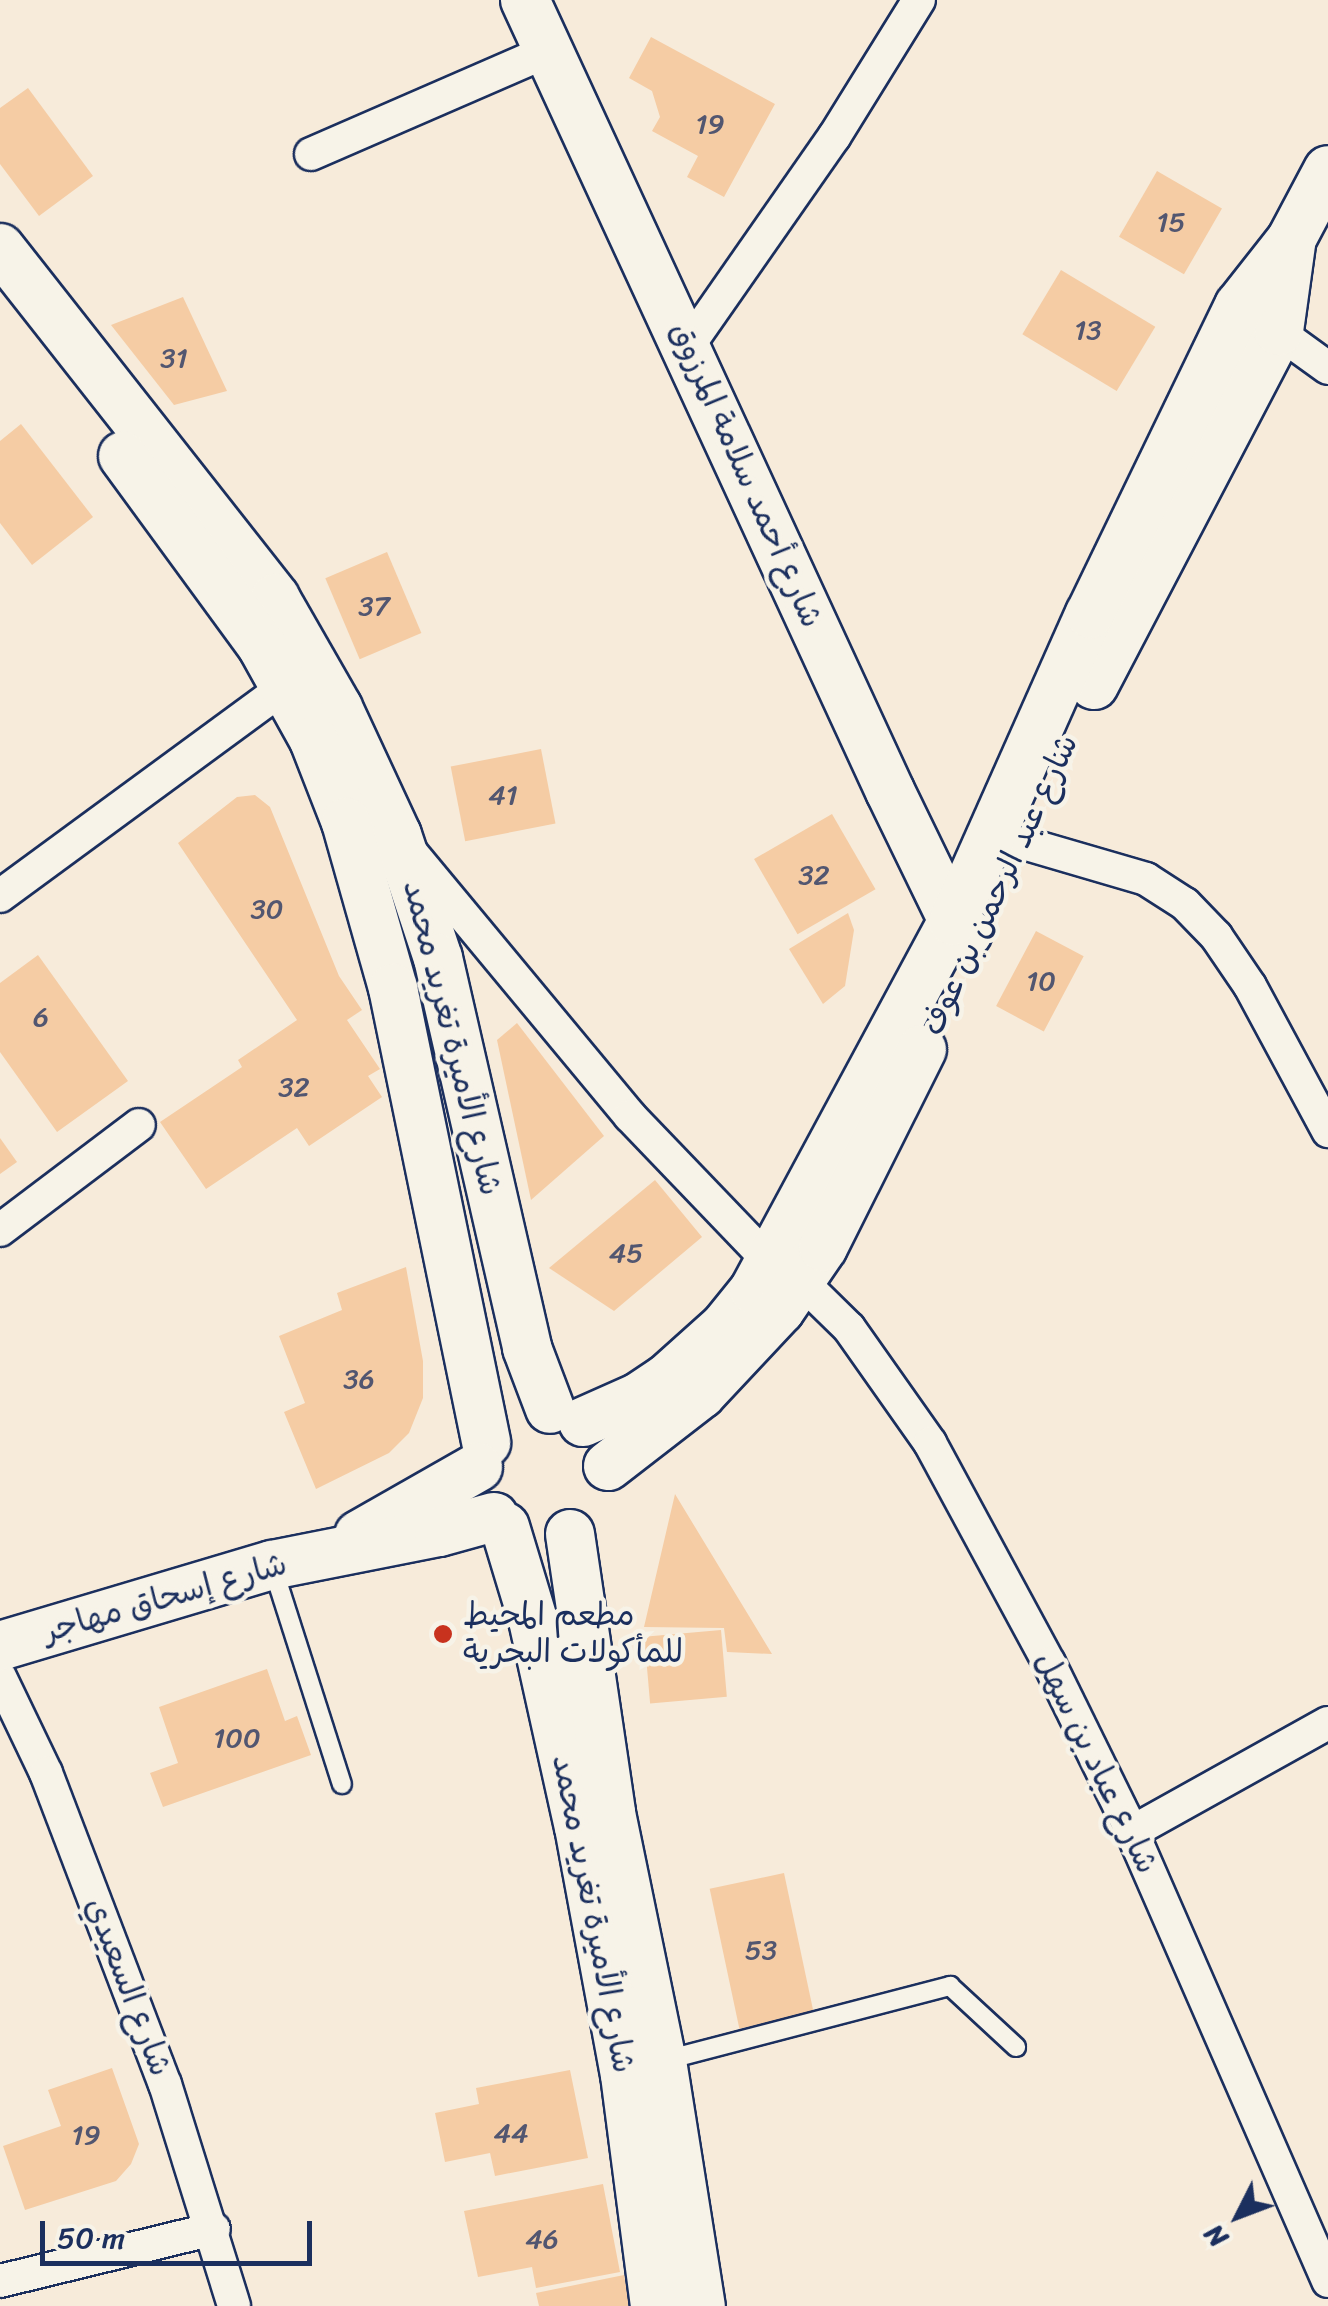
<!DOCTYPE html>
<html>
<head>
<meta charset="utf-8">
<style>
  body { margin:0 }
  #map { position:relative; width:1328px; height:2306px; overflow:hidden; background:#f7ebda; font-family:Sriracha,"Playpen Sans Arabic",sans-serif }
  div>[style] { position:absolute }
  .building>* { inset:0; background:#f5cca4; transform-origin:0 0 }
  .roads { filter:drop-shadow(2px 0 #1b2f5e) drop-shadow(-2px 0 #1b2f5e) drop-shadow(0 2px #1b2f5e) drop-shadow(0 -2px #1b2f5e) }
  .lane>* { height:18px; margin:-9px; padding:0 9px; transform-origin:9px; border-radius:9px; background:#f7f3e8 }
  .street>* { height:32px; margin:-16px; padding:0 16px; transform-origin:16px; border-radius:16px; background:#f7f3e8 }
  .secondary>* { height:48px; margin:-24px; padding:0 24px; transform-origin:24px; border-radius:24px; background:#f7f3e8 }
  .dots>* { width:28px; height:28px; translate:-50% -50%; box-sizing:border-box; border:5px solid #f7f3e8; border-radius:50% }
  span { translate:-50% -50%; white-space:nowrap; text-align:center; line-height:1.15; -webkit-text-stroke:9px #f7f3e8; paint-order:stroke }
  .number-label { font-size:28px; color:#525670 }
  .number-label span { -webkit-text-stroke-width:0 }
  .street-label { font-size:32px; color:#1b2f5e }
  .poi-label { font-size:32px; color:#1b2f5e }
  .left { translate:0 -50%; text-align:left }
  .north { position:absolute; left:1188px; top:2166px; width:100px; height:100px; -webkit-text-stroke:8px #f7f3e8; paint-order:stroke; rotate:228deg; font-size:28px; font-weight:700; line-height:40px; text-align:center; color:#1b2f5e }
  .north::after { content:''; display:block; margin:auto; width:35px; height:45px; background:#1b2f5e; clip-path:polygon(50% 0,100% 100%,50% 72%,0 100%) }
  .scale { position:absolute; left:40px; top:2221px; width:272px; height:45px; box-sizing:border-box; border:5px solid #1b2f5e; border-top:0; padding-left:12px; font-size:30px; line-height:35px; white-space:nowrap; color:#1b2f5e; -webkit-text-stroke:8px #f7f3e8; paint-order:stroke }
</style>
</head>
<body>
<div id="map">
  <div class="building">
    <i style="clip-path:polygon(651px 37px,775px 104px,724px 197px,687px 177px,698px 156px,652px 131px,660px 117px,652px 91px,629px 78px)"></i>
    <i style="clip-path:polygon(28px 88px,93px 176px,39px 216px,0 164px,0 108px)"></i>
    <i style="left:1157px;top:171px;width:75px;height:76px;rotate:30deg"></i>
    <i style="left:1061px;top:270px;width:110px;height:75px;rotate:31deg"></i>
    <i style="clip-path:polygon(183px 297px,227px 391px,174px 405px,111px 325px)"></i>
    <i style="clip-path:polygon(21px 424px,93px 517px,32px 565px,0 523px,0 441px)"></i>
    <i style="left:387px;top:552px;width:88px;height:67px;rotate:67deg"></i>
    <i style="left:541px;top:749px;width:76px;height:92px;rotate:79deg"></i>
    <i style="clip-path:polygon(255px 795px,270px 807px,339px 976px,362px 1010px,347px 1020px,380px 1069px,368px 1076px,382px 1097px,309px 1146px,297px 1128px,206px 1189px,160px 1122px,242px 1067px,238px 1060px,297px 1020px,178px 843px,237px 797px)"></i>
    <i style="left:832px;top:814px;width:87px;height:90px;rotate:60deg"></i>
    <i style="clip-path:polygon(848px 913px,854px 930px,845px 986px,823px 1004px,789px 949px)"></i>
    <i style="left:1036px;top:931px;width:54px;height:85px;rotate:28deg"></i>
    <i style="clip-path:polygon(38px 955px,128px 1081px,57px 1132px,0 1052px,0 983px)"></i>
    <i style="clip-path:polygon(517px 1023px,604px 1136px,531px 1200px,497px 1040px)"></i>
    <i style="clip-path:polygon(0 1138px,17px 1162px,0 1174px)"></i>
    <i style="clip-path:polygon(655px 1180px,702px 1237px,614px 1311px,549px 1268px)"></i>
    <i style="clip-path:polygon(406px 1267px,423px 1361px,423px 1398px,409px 1433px,389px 1453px,316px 1489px,284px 1412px,305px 1403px,279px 1336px,342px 1310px,337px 1293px)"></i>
    <i style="clip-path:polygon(675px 1494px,772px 1654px,727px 1652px,724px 1628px,644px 1627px)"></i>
    <i style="left:721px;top:1630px;width:67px;height:77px;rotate:85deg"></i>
    <i style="clip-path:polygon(267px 1669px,285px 1721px,297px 1716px,311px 1755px,163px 1807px,150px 1773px,178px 1763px,159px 1707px)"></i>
    <i style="left:784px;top:1873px;width:143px;height:76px;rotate:78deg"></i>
    <i style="clip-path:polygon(112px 2068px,139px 2144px,131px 2164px,116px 2181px,25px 2210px,3px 2146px,61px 2126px,48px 2090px)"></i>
    <i style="clip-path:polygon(570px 2070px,588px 2158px,495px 2176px,490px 2153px,445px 2162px,435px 2113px,479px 2104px,476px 2088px)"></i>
    <i style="clip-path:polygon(603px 2184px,620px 2272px,536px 2288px,532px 2267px,478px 2277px,464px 2211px)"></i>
    <i style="clip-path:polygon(624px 2275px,630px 2306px,539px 2306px,536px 2293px)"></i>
  </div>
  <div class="roads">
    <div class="lane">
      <i style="left:272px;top:1565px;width:230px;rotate:72.3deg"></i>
      <i style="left:662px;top:2061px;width:298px;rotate:-14.6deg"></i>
      <i style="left:950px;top:1986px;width:90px;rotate:42.7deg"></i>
    </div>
    <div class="street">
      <i style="left:311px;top:154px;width:258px;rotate:-23.5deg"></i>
      <i style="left:1263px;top:321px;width:80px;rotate:35.9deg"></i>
      <i style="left:688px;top:346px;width:255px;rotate:-55.1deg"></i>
      <i style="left:834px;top:137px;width:161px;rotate:-58.2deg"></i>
      <i style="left:1023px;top:843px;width:128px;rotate:16.3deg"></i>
      <i style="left:1146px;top:879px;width:46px;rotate:32.7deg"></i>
      <i style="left:1185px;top:904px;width:45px;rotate:45.9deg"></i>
      <i style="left:1216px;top:936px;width:60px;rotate:55.8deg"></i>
      <i style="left:1250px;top:986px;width:165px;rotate:61.7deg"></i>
      <i style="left:410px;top:851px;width:344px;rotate:50.3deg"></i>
      <i style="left:630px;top:1116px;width:201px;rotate:46.2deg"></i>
      <i style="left:0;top:896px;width:355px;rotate:-36.3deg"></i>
      <i style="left:0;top:1230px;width:174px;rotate:-37.1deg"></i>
      <i style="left:801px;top:1281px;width:67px;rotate:44.4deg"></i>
      <i style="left:849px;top:1328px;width:141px;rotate:54.8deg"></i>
      <i style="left:930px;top:1443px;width:250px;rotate:61.6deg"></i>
      <i style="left:1049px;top:1663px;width:188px;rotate:63.8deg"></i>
      <i style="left:1132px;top:1832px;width:490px;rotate:66.4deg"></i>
      <i style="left:0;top:1677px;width:106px;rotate:64.4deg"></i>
      <i style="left:46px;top:1773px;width:333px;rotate:69.1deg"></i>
      <i style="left:165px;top:2084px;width:232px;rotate:72.7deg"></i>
      <i style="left:1132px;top:1832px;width:224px;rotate:-29.1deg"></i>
      <i style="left:0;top:2281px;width:220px;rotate:-13.7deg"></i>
    </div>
    <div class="secondary">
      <i style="left:525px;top:0;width:871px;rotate:65.23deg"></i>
      <i style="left:890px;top:791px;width:144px;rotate:64.1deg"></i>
      <i style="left:953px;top:921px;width:19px;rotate:39deg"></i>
      <i style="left:0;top:248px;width:445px;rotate:51.8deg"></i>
      <i style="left:275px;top:598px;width:127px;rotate:60.2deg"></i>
      <i style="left:338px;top:708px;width:140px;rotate:65.1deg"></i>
      <i style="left:397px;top:835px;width:130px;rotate:71.6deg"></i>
      <i style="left:438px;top:958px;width:400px;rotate:77.1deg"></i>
      <i style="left:527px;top:1348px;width:65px;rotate:69.3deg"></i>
      <i style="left:123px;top:456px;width:235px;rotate:53.8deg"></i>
      <i style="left:262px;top:646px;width:107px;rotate:61deg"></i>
      <i style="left:314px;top:740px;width:88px;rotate:68.7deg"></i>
      <i style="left:346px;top:822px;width:173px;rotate:74.2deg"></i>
      <i style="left:393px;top:988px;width:464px;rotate:78.4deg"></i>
      <i style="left:1094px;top:685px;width:399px;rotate:-62.4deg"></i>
      <i style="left:1279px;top:331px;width:88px;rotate:-82.1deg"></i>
      <i style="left:583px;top:1422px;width:61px;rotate:-24.1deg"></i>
      <i style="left:639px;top:1397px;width:32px;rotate:-34deg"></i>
      <i style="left:666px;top:1379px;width:79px;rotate:-41.9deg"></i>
      <i style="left:725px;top:1326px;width:46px;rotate:-51.1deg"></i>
      <i style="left:754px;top:1290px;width:419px;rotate:-61.7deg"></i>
      <i style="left:953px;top:921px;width:336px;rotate:-66deg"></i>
      <i style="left:1090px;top:614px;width:342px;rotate:-64.2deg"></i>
      <i style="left:1239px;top:306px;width:84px;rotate:-51.8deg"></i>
      <i style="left:1291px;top:240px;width:79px;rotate:-62.1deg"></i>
      <i style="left:608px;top:1466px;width:118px;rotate:-37.7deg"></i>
      <i style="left:701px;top:1394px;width:115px;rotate:-46.8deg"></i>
      <i style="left:780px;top:1310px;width:76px;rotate:-55.7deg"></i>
      <i style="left:823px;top:1247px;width:221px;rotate:-63.4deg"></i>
      <i style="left:505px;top:1527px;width:97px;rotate:73.2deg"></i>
      <i style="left:533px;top:1620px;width:212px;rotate:77.5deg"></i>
      <i style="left:579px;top:1827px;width:252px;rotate:79.5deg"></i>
      <i style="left:625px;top:2075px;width:233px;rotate:82.6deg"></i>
      <i style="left:570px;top:1534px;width:282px;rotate:81.6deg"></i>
      <i style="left:611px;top:1813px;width:253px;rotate:78.4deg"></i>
      <i style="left:662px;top:2061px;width:248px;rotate:81deg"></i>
      <i style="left:359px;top:1535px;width:137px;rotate:-29.7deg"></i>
      <i style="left:0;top:1646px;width:284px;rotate:-16.6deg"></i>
      <i style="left:272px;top:1565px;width:170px;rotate:-11.2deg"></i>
      <i style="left:439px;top:1532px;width:57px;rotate:-15.3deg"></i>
    </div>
  </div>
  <div class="dots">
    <i style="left:443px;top:1634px;background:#c8321e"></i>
  </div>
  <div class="number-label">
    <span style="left:710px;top:124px">19</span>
    <span style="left:1171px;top:222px">15</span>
    <span style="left:1088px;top:330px">13</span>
    <span style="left:174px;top:358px">31</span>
    <span style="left:374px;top:606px">37</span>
    <span style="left:503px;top:795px">41</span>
    <span style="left:814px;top:875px">32</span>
    <span style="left:267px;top:909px">30</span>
    <span style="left:1041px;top:981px">10</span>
    <span style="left:41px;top:1017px">6</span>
    <span style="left:294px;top:1087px">32</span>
    <span style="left:626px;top:1253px">45</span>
    <span style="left:359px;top:1379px">36</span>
    <span style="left:237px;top:1738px">100</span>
    <span style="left:761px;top:1950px">53</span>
    <span style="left:511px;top:2133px">44</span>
    <span style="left:86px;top:2135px">19</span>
    <span style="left:542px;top:2239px">46</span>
  </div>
  <div class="street-label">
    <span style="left:746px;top:475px;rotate:66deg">شارع أحمد سلامة المرزوق</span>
    <span style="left:1000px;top:885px;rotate:-65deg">شارع عبد الرحمن بن عوف</span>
    <span style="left:452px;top:1038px;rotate:76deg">شارع الأميرة تغريد محمد</span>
    <span style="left:165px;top:1598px;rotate:-16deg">شارع إسحاق مهاجر</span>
    <span style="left:1096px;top:1763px;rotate:64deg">شارع عباد بن سهل</span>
    <span style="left:593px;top:1914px;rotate:79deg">شارع الأميرة تغريد محمد</span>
    <span style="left:128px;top:1987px;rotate:69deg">شارع السعيدي</span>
  </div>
  <div class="poi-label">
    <span class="left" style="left:463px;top:1634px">مطعم المحيط<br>للمأكولات البحرية</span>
  </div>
  <div class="north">N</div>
  <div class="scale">50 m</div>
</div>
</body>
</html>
